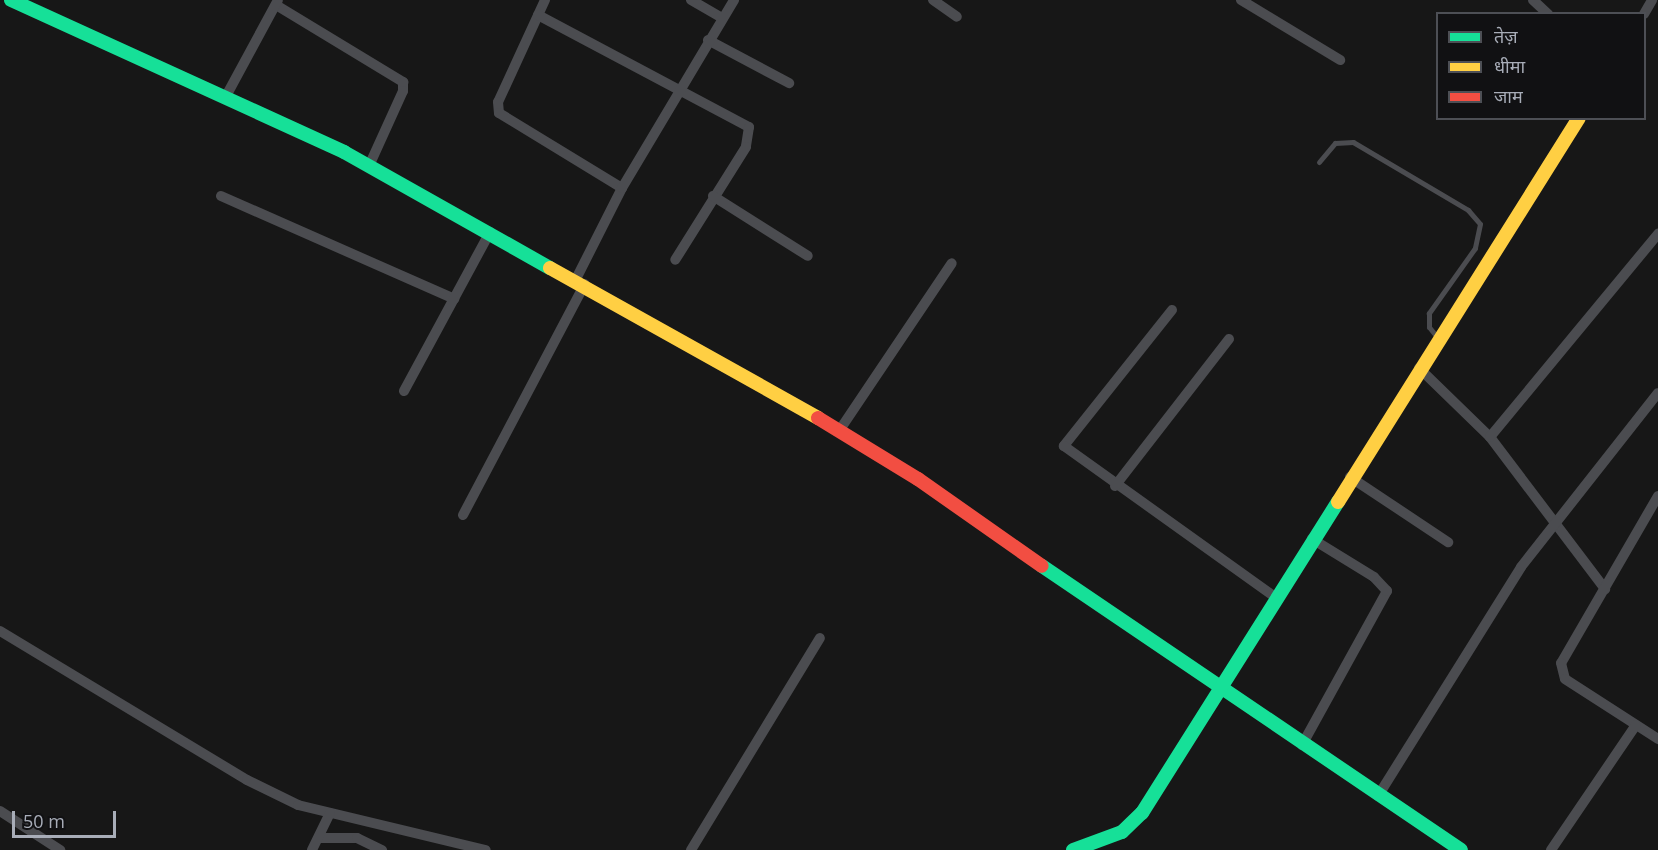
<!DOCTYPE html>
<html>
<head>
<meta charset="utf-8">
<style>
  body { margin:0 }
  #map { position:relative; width:1658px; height:850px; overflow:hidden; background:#171717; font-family:"Open Sans","Noto Sans Devanagari",sans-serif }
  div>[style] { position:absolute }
  .lane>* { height:5px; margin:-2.5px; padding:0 2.5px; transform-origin:2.5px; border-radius:2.5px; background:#4b4c50 }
  .street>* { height:10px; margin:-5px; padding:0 5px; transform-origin:5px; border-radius:5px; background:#4b4c50 }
  .fast>* { height:14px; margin:-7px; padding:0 7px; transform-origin:7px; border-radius:7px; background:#16e098 }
  .slow>* { height:14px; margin:-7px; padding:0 7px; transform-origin:7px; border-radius:7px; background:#ffcf43 }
  .jam>* { height:14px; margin:-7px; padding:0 7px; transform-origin:7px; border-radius:7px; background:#f24e42 }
  span { translate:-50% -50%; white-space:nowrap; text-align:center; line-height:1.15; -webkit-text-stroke:6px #111113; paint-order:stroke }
  .legend { position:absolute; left:1436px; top:12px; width:210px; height:108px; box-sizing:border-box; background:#111113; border:2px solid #4d4f55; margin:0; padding:8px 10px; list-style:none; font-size:18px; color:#a8adb8 }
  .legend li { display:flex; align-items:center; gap:12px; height:30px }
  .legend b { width:30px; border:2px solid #4d4f55 }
  .scale { position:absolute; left:12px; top:811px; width:104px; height:27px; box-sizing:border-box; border:3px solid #a8adb8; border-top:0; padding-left:8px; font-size:18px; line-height:21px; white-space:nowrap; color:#a8adb8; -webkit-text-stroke:4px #111113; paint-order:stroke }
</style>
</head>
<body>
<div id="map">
  <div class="lane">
    <i style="left:1319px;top:162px;width:25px;rotate:-50deg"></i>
    <i style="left:1335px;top:143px;width:18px;rotate:-3deg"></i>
    <i style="left:1353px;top:142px;width:134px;rotate:30.6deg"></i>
    <i style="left:1468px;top:210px;width:18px;rotate:49deg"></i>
    <i style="left:1480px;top:224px;width:25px;rotate:102deg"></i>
    <i style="left:1475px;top:248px;width:80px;rotate:125.3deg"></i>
    <i style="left:1429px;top:313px;width:14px;rotate:90deg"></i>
    <i style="left:1429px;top:327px;width:13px;rotate:51deg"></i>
  </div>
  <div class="street">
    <i style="left:545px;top:0;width:112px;rotate:114.7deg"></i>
    <i style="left:498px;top:102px;width:11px;rotate:85deg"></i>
    <i style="left:499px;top:113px;width:144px;rotate:31.4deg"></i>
    <i style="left:691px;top:0;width:36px;rotate:30deg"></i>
    <i style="left:933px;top:0;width:29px;rotate:35deg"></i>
    <i style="left:1241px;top:0;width:116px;rotate:31.2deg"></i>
    <i style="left:1533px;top:0;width:21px;rotate:43deg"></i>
    <i style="left:276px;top:5px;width:149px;rotate:31.2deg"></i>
    <i style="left:403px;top:82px;width:9px;rotate:90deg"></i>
    <i style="left:403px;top:91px;width:82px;rotate:114.4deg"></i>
    <i style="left:1644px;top:14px;width:16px;rotate:-60deg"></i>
    <i style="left:538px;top:15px;width:239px;rotate:28deg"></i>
    <i style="left:749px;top:127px;width:20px;rotate:99deg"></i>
    <i style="left:746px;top:147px;width:133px;rotate:122.1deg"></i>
    <i style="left:708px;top:40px;width:92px;rotate:28deg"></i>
    <i style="left:225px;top:98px;width:111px;rotate:-61.6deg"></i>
    <i style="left:221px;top:196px;width:255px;rotate:23.8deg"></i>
    <i style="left:713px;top:196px;width:112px;rotate:32.3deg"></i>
    <i style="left:576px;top:279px;width:102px;rotate:-63.2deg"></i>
    <i style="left:622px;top:188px;width:219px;rotate:-59.2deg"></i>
    <i style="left:1172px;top:310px;width:174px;rotate:128.5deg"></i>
    <i style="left:1064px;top:446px;width:261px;rotate:35.6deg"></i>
    <i style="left:1419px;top:368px;width:99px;rotate:44.2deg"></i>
    <i style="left:1490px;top:437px;width:191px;rotate:52.9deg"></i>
    <i style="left:404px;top:391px;width:181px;rotate:-61.6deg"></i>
    <i style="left:839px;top:431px;width:202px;rotate:-56.1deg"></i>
    <i style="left:1490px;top:437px;width:264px;rotate:-50.4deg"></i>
    <i style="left:1350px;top:477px;width:118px;rotate:33.6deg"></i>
    <i style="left:1115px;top:486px;width:186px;rotate:-52.2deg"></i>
    <i style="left:1658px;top:496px;width:193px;rotate:120.1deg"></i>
    <i style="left:1561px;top:663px;width:16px;rotate:76deg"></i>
    <i style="left:1565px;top:679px;width:111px;rotate:32.8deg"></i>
    <i style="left:463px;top:515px;width:261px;rotate:-62.2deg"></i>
    <i style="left:0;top:631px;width:288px;rotate:31.1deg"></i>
    <i style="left:247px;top:780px;width:57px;rotate:26.1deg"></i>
    <i style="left:298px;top:805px;width:193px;rotate:13.5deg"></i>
    <i style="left:1302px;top:745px;width:176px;rotate:-61.1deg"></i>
    <i style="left:1387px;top:591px;width:19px;rotate:-133deg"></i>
    <i style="left:1374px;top:577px;width:73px;rotate:-148.5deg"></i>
    <i style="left:1378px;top:796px;width:270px;rotate:-58deg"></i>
    <i style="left:1521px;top:567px;width:221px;rotate:-51.8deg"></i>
    <i style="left:0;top:811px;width:72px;rotate:33deg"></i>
    <i style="left:319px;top:838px;width:38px"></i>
    <i style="left:357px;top:838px;width:28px;rotate:26deg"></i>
    <i style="left:312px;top:850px;width:41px;rotate:-64.1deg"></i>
    <i style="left:691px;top:850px;width:248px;rotate:-58.7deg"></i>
    <i style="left:1551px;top:850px;width:151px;rotate:-55.8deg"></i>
  </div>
  <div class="fast">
    <i style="left:11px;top:0;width:366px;rotate:24.5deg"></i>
    <i style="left:344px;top:152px;width:236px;rotate:29.4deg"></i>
    <i style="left:1042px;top:566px;width:506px;rotate:34.13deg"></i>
    <i style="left:1073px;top:850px;width:52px;rotate:-20.2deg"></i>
    <i style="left:1122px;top:832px;width:28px;rotate:-44deg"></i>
    <i style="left:1142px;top:813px;width:368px;rotate:-57.8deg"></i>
  </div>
  <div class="slow">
    <i style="left:550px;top:268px;width:307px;rotate:29.2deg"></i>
    <i style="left:1338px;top:502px;width:453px;rotate:-57.9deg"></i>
  </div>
  <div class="jam">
    <i style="left:818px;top:418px;width:117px;rotate:31.4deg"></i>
    <i style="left:918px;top:479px;width:151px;rotate:35.1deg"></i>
  </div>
  <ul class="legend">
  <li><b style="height:8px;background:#16e098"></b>तेज़</li>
  <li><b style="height:8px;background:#ffcf43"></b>धीमा</li>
  <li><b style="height:8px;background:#f24e42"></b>जाम</li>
  </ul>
  <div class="scale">50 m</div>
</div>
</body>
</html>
